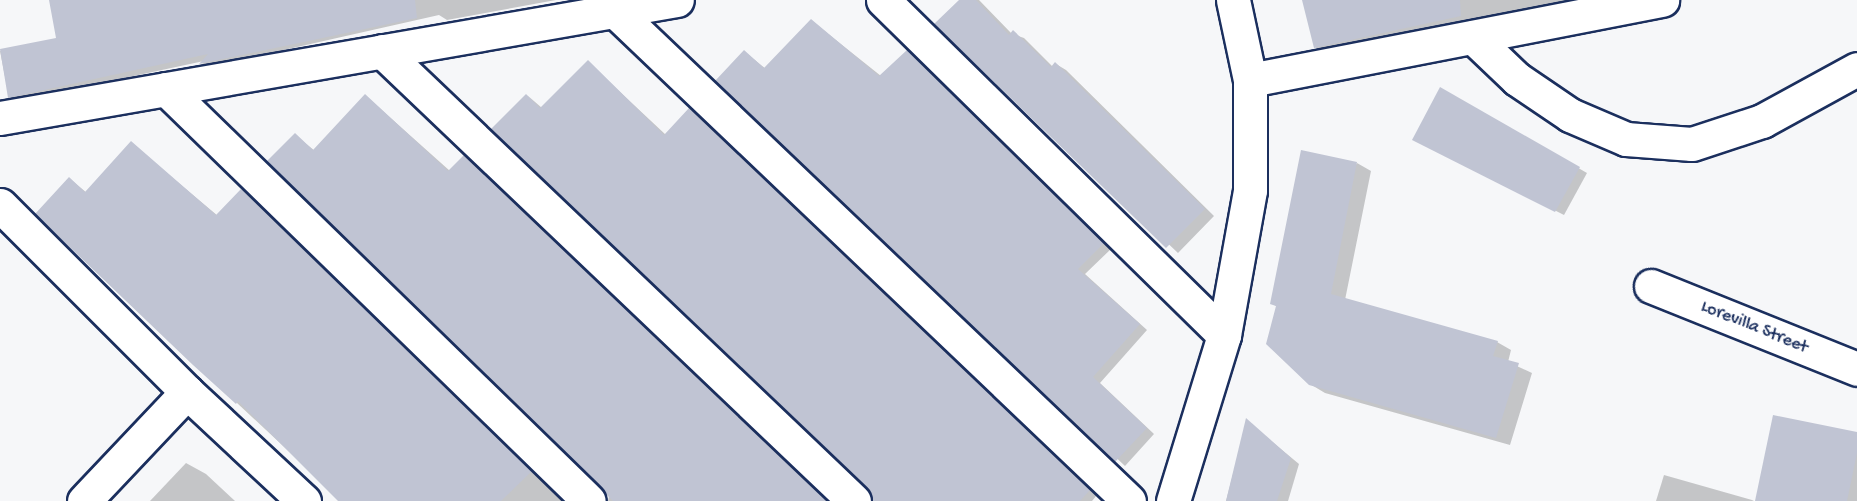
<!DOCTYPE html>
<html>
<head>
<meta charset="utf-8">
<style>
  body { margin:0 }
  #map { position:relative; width:1857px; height:501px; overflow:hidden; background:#f6f7f9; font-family:"Gochi Hand",sans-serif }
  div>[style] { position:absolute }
  .shadow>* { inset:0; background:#0003 }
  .building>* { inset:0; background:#c0c4d3 }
  .roads { filter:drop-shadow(2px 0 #1b2f5e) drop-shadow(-2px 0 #1b2f5e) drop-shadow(0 2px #1b2f5e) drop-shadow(0 -2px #1b2f5e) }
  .minor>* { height:33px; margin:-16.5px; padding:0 16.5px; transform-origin:16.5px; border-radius:16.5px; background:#fff }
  span { translate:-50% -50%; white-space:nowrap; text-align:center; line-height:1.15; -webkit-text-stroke:4.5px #fff; paint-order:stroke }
  .street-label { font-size:18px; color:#1b2f5e }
</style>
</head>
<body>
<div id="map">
  <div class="shadow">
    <i style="clip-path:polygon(50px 0,556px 0,447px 20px,439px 15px,209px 67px,202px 63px,204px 61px,17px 101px,9px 97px,0 51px,58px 39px)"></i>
    <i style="clip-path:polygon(961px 0,979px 0,1012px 34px,1024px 38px,1053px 67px,1056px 64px,1066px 70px,1214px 216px,1178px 253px,936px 24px)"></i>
    <i style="clip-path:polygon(1304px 0,1575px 0,1324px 53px,1315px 47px)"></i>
    <i style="clip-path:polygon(812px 21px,881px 76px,907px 51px,915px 56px,1111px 249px,1085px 274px,1147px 330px,1100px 383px,1154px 434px,1125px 466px,717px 81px,745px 52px,766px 69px)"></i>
    <i style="clip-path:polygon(588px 62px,666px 135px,690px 110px,698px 114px,1097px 495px,1092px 501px,873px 501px,868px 487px,527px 95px,542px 108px)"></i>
    <i style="clip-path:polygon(1441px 89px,1587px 173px,1564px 215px,1423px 144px)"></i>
    <i style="clip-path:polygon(366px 96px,450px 171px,464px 157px,472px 162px,828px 501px,608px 501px,609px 496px,295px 135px,315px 151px)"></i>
    <i style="clip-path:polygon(131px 143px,218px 216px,242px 190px,250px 195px,564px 501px,342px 501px,237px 403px,70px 179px,87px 193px)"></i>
    <i style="clip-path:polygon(1357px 163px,1371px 171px,1345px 300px,1497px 342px,1511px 350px,1508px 362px,1532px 373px,1510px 445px,1325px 393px,1310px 384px,1278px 307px,1271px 303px)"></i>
    <i style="clip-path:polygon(1247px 421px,1299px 464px,1288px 501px,1226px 501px)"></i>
    <i style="clip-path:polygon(1857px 434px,1857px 501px,1757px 501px)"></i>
    <i style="clip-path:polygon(186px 463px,206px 474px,235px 501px,150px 501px)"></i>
    <i style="clip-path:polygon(1664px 475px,1752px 500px,1754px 501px,1656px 501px)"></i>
  </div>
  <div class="building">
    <i style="clip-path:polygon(49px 0,415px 0,417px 18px,199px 64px,208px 54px,8px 98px,0 49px,56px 38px)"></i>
    <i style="clip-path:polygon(959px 0,976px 0,1009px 35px,1013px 30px,1051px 67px,1055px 62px,1205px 209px,1166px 248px,934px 24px)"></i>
    <i style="clip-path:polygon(1302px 0,1460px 0,1461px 16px,1314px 48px)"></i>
    <i style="clip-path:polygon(811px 19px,879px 76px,907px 50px,1104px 243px,1078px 269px,1140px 324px,1093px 377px,1147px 428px,1115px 462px,715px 81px,744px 50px,764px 68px)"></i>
    <i style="clip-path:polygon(588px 60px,664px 135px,689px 108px,1090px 490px,1080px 501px,872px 501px,867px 487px,491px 129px,526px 94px,540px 108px)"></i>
    <i style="clip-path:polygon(1440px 87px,1580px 167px,1555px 212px,1412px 140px)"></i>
    <i style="clip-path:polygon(365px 94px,448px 171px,464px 155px,827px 501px,613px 501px,267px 161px,295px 133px,313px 150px)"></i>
    <i style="clip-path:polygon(131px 141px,216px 215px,241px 189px,532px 471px,501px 501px,338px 501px,238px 401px,236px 404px,193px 365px,35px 214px,69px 177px,85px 192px)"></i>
    <i style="clip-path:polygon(1301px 150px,1357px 162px,1331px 294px,1498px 341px,1493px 356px,1519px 363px,1496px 438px,1309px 385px,1266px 344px,1276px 306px,1270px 304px)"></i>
    <i style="clip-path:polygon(1773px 415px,1857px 432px,1857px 453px,1847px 501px,1755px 501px)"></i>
    <i style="clip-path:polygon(1246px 418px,1291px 458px,1277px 501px,1226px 501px)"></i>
  </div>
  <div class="roads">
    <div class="minor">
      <i style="left:883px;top:0;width:478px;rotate:44.5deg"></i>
      <i style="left:615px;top:11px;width:710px;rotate:43.63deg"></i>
      <i style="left:1473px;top:37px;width:61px;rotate:43.7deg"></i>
      <i style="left:1517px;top:79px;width:64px;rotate:34.2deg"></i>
      <i style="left:1570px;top:115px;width:61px;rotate:23.2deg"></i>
      <i style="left:1626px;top:139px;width:66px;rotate:4.3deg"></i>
      <i style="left:1692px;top:144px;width:74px;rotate:-18.2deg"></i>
      <i style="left:1762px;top:121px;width:108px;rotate:-28.7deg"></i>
      <i style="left:382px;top:51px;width:652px;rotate:43.63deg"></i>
      <i style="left:1250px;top:80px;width:420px;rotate:-11deg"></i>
      <i style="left:166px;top:89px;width:590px;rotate:44.25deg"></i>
      <i style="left:0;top:118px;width:687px;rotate:-9.89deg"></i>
      <i style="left:0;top:205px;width:264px;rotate:45deg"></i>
      <i style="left:187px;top:392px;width:160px;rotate:43deg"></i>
      <i style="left:1651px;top:286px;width:222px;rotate:21.9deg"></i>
      <i style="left:84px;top:501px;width:150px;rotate:-46.6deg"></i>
      <i style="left:1173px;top:501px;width:174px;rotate:-72.9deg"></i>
      <i style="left:1224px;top:335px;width:147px;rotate:-79.8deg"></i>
      <i style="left:1250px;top:190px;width:110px;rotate:-90deg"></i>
      <i style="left:1250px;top:80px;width:82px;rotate:-102deg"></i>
    </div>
  </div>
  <div class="street-label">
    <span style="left:1754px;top:328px;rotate:22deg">Lorevilla Street</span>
  </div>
</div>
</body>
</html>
